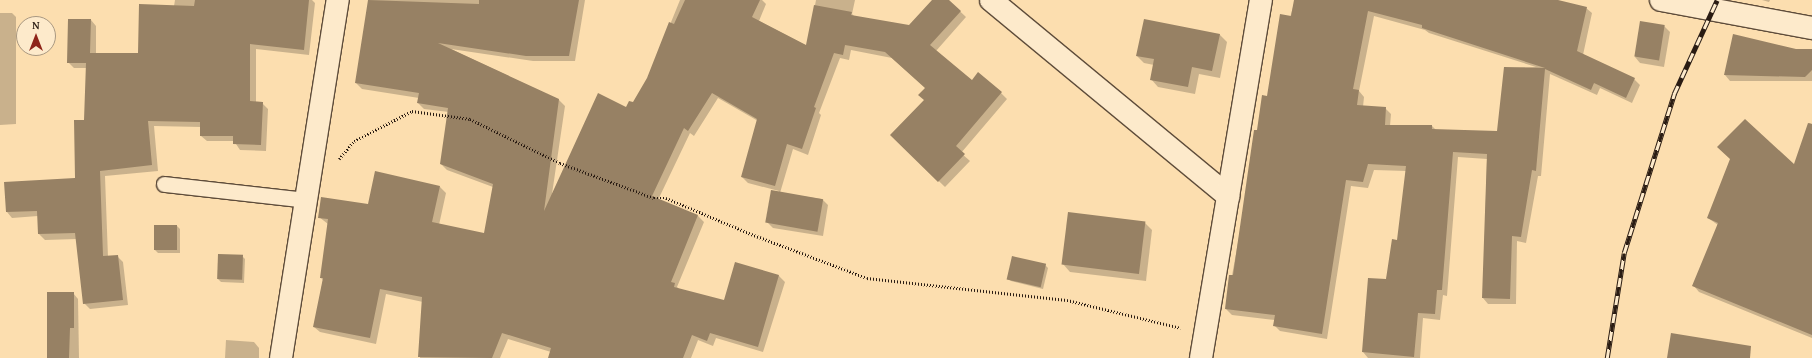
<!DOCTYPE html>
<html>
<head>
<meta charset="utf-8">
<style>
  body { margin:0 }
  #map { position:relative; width:1812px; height:358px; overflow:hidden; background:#fcdeaf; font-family:"Gentium Book Plus",serif }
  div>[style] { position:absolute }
  .shadow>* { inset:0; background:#0003 }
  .building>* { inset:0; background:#978164; transform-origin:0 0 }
  .path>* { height:2.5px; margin-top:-1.25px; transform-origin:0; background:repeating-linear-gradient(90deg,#2a1c13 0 1px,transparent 0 3px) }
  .roads { filter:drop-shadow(1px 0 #5e4c3a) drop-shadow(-1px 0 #5e4c3a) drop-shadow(0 1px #5e4c3a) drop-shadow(0 -1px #5e4c3a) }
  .service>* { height:15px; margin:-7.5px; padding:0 7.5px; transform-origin:7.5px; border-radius:7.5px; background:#fdeacb }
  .minor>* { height:22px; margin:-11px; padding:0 11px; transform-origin:11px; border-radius:11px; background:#fdeacb }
  .secondary>* { height:22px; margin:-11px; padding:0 11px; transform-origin:11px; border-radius:11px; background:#fdeacb }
  .rail>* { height:4.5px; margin-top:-2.25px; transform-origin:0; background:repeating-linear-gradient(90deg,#fdeacb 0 9px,#2a1c13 0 18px); box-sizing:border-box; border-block:1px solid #2a1c13 }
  span { translate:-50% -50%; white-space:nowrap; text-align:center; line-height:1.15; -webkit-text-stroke:3px #fdeacb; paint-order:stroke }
  .north { position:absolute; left:16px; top:16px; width:40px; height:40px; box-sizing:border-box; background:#fdeacb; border:1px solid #a99881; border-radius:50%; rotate:0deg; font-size:11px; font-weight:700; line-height:16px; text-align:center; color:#2a1c13 }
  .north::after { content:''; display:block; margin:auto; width:14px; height:18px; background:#8f2418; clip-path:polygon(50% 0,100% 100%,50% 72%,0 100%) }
</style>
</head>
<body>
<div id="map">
  <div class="shadow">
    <i style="clip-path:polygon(175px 0,312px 0,315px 3px,309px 55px,256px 49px,256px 103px,262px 103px,268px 109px,266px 151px,240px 150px,234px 141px,207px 141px,201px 136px,201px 127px,154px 126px,158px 171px,105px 176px,108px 257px,117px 256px,123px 262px,128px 305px,90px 309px,84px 303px,77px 239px,45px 240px,39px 234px,38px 216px,12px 218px,7px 212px,76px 179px,85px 121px,87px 68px,74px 68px,68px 62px,91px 20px,96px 26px,96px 54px,139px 54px,174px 6px)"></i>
    <i style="clip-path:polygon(369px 0,585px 0,575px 61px,533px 61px,451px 49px,559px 100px,565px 106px,552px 194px,633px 103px,648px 79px,680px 0,762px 0,766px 4px,759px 21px,807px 46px,816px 0,855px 0,852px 14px,855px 17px,909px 26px,933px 0,948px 0,966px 17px,936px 51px,972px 81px,1001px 93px,1007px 99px,961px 153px,970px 161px,945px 187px,891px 135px,925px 100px,926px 88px,892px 58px,851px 50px,849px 60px,840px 58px,819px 113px,821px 115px,808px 155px,793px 149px,780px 193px,822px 199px,828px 205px,823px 236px,773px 228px,767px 222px,779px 191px,748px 183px,742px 177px,758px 121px,718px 98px,694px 136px,690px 133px,658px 200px,698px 216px,704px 222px,677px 287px,680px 290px,724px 302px,736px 264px,779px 276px,785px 282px,763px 352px,716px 338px,713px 346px,698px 340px,691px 358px,549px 358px,551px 352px,508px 339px,500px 358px,420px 358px,423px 302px,386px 294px,376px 344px,320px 332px,314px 327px,323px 280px,321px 278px,328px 224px,319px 217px,440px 187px,446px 193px,439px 225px,485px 235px,493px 187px,447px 170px,441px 164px,449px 112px,424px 109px,418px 103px,419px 98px,362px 89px,356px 83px)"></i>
    <i style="clip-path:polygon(evenodd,1295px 0,1552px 0,1586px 8px,1592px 13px,1583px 55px,1634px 79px,1640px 85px,1632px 103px,1600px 88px,1597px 95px,1550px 74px,1541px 176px,1538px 176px,1526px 243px,1517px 241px,1516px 304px,1488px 304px,1483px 298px,1487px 159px,1458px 157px,1447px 296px,1443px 295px,1440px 320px,1423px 318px,1420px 358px,1368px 358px,1363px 352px,1398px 241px,1406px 171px,1374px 170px,1368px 188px,1351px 186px,1327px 339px,1280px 331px,1274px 325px,1275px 320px,1232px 315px,1226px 309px,1258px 131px,1295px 0,1374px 16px,1425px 30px,1429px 33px,1536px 67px,1505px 68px,1498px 132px,1436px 130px,1432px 126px,1390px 126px,1391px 114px,1385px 108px,1363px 107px,1364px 97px,1359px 91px,1374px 16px)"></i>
    <i style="clip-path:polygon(1762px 0,1770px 0,1769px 2px)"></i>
    <i style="clip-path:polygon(0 13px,12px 13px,16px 17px,16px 124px,0 125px)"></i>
    <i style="clip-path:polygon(1664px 26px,1670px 32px,1664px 67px,1640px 63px,1635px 57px)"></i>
    <i style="clip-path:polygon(1219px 34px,1227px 42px,1220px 78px,1199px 74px,1195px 94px,1158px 87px,1151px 79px,1154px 65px,1144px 63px,1137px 56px)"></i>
    <i style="clip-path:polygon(1733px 38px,1795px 50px,1812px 50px,1812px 81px,1730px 81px,1725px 75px)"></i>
    <i style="clip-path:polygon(1809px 123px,1812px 124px,1812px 338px,1699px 292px,1694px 286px,1718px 225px,1708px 218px,1795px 166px)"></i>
    <i style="clip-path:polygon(1145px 223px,1152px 230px,1146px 281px,1070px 272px,1063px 264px)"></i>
    <i style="clip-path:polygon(177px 226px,180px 229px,180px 253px,158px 253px,155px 250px)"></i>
    <i style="clip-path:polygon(219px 255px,242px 256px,245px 259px,244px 283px,221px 282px,218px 279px)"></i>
    <i style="clip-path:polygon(1045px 265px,1048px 268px,1043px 289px,1011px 281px,1008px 278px)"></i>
    <i style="clip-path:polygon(73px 293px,78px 299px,79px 358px,48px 358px)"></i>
    <i style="clip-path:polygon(226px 340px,254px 342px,259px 348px,259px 358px,225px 358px)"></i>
  </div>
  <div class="building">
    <i style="clip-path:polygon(195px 0,309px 0,304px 50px,250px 44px,250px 101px,263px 102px,261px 145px,233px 144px,233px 136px,200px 136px,200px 122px,148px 121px,152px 165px,100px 171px,103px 256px,118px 255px,123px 300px,83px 304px,75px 233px,38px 234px,37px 211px,6px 212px,4px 182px,75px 178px,74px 120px,84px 120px,86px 63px,67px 63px,68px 19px,91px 19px,90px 53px,138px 53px,139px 4px,194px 6px)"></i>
    <i style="clip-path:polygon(368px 0,479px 4px,479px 0,579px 0,569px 56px,526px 56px,438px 43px,559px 99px,544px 211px,598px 93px,626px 107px,629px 101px,633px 102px,647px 78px,669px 22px,674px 24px,685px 0,760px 0,752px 17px,806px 45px,814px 5px,852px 12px,851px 15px,909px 25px,932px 0,949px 0,961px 11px,930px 45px,972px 80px,978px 72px,1002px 92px,956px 146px,965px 154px,938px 182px,890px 135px,924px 100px,918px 95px,925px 88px,885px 52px,845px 45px,843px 55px,834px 53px,814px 107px,816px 108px,802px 149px,787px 144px,775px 186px,741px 177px,757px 119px,712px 93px,688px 131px,684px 128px,652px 196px,698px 215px,671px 282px,675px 283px,674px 287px,724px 300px,735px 262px,779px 275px,758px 347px,710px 333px,707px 341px,692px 335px,683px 358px,548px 358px,551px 348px,502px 333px,492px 358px,418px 357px,422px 297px,380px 289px,370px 338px,313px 327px,323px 278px,320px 278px,328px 219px,318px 218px,321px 197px,368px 204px,375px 171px,440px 186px,432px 222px,484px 233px,493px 184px,440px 164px,448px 108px,417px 103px,419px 93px,355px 83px)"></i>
    <i style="clip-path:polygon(evenodd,1294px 0,1558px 0,1587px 7px,1577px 51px,1635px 78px,1626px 98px,1594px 83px,1591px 90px,1545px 69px,1536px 171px,1532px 170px,1521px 237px,1512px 236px,1510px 299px,1482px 298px,1487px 154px,1453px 152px,1442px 290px,1437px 290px,1435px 314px,1418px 313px,1414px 357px,1362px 352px,1368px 278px,1386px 279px,1392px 239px,1397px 240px,1406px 166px,1368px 164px,1363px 182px,1346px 180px,1322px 334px,1273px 326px,1275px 315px,1225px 309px,1229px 275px,1233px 275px,1254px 130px,1257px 130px,1262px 95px,1267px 96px,1280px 14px,1291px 16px,1294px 0,1368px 11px,1422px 25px,1422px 28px,1545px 68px,1504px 67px,1497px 131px,1432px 129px,1432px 125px,1385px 125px,1386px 107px,1357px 105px,1359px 90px,1353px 89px,1368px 11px)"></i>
    <i style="clip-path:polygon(1144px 19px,1220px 34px,1212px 71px,1192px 67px,1188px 87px,1150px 80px,1154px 59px,1136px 56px)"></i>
    <i style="left:1640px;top:21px;width:25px;height:36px;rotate:9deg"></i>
    <i style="clip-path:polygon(1733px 34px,1796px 49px,1812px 49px,1812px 70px,1805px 77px,1724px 75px)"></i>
    <i style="clip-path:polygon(1745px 119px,1794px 164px,1808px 123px,1812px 124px,1812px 335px,1692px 286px,1718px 223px,1707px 218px,1730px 159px,1717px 147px)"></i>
    <i style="left:771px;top:190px;width:53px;height:33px;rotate:10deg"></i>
    <i style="left:1068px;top:212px;width:78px;height:53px;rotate:7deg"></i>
    <i style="left:154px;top:225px;width:23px;height:25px"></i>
    <i style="left:218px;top:254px;width:25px;height:25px;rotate:2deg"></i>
    <i style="left:1012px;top:256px;width:35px;height:24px;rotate:13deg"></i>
    <i style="clip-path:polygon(47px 292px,74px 292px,74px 328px,70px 328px,69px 358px,47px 358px)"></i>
    <i style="clip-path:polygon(1671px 333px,1751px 346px,1750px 358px,1667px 358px)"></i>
  </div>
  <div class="path">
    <i style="left:339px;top:159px;width:23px;rotate:-50deg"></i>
    <i style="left:354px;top:141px;width:65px;rotate:-27.3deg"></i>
    <i style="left:412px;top:111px;width:59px;rotate:7.9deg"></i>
    <i style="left:470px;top:119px;width:100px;rotate:26.1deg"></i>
    <i style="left:560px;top:163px;width:100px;rotate:20.4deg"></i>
    <i style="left:654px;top:198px;width:12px"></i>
    <i style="left:666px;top:198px;width:87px;rotate:23deg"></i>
    <i style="left:746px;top:232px;width:129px;rotate:20.8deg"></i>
    <i style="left:867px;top:278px;width:201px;rotate:6.3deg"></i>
    <i style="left:1067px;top:300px;width:117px;rotate:13.8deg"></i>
  </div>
  <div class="roads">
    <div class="service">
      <i style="left:164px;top:184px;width:144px;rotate:6.4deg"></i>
    </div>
    <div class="minor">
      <i style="left:991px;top:0;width:308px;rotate:39.6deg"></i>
      <i style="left:1661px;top:0;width:154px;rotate:10.5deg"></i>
      <i style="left:281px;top:358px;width:363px;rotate:-81deg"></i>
    </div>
    <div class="secondary">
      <i style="left:1201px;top:358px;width:363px;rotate:-80.5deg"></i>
    </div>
  </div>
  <div class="rail">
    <i style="left:1607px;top:358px;width:106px;rotate:-80.8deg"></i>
    <i style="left:1624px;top:253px;width:167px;rotate:-72.5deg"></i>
    <i style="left:1674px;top:94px;width:103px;rotate:-65.4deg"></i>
  </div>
  <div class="north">N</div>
</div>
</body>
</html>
